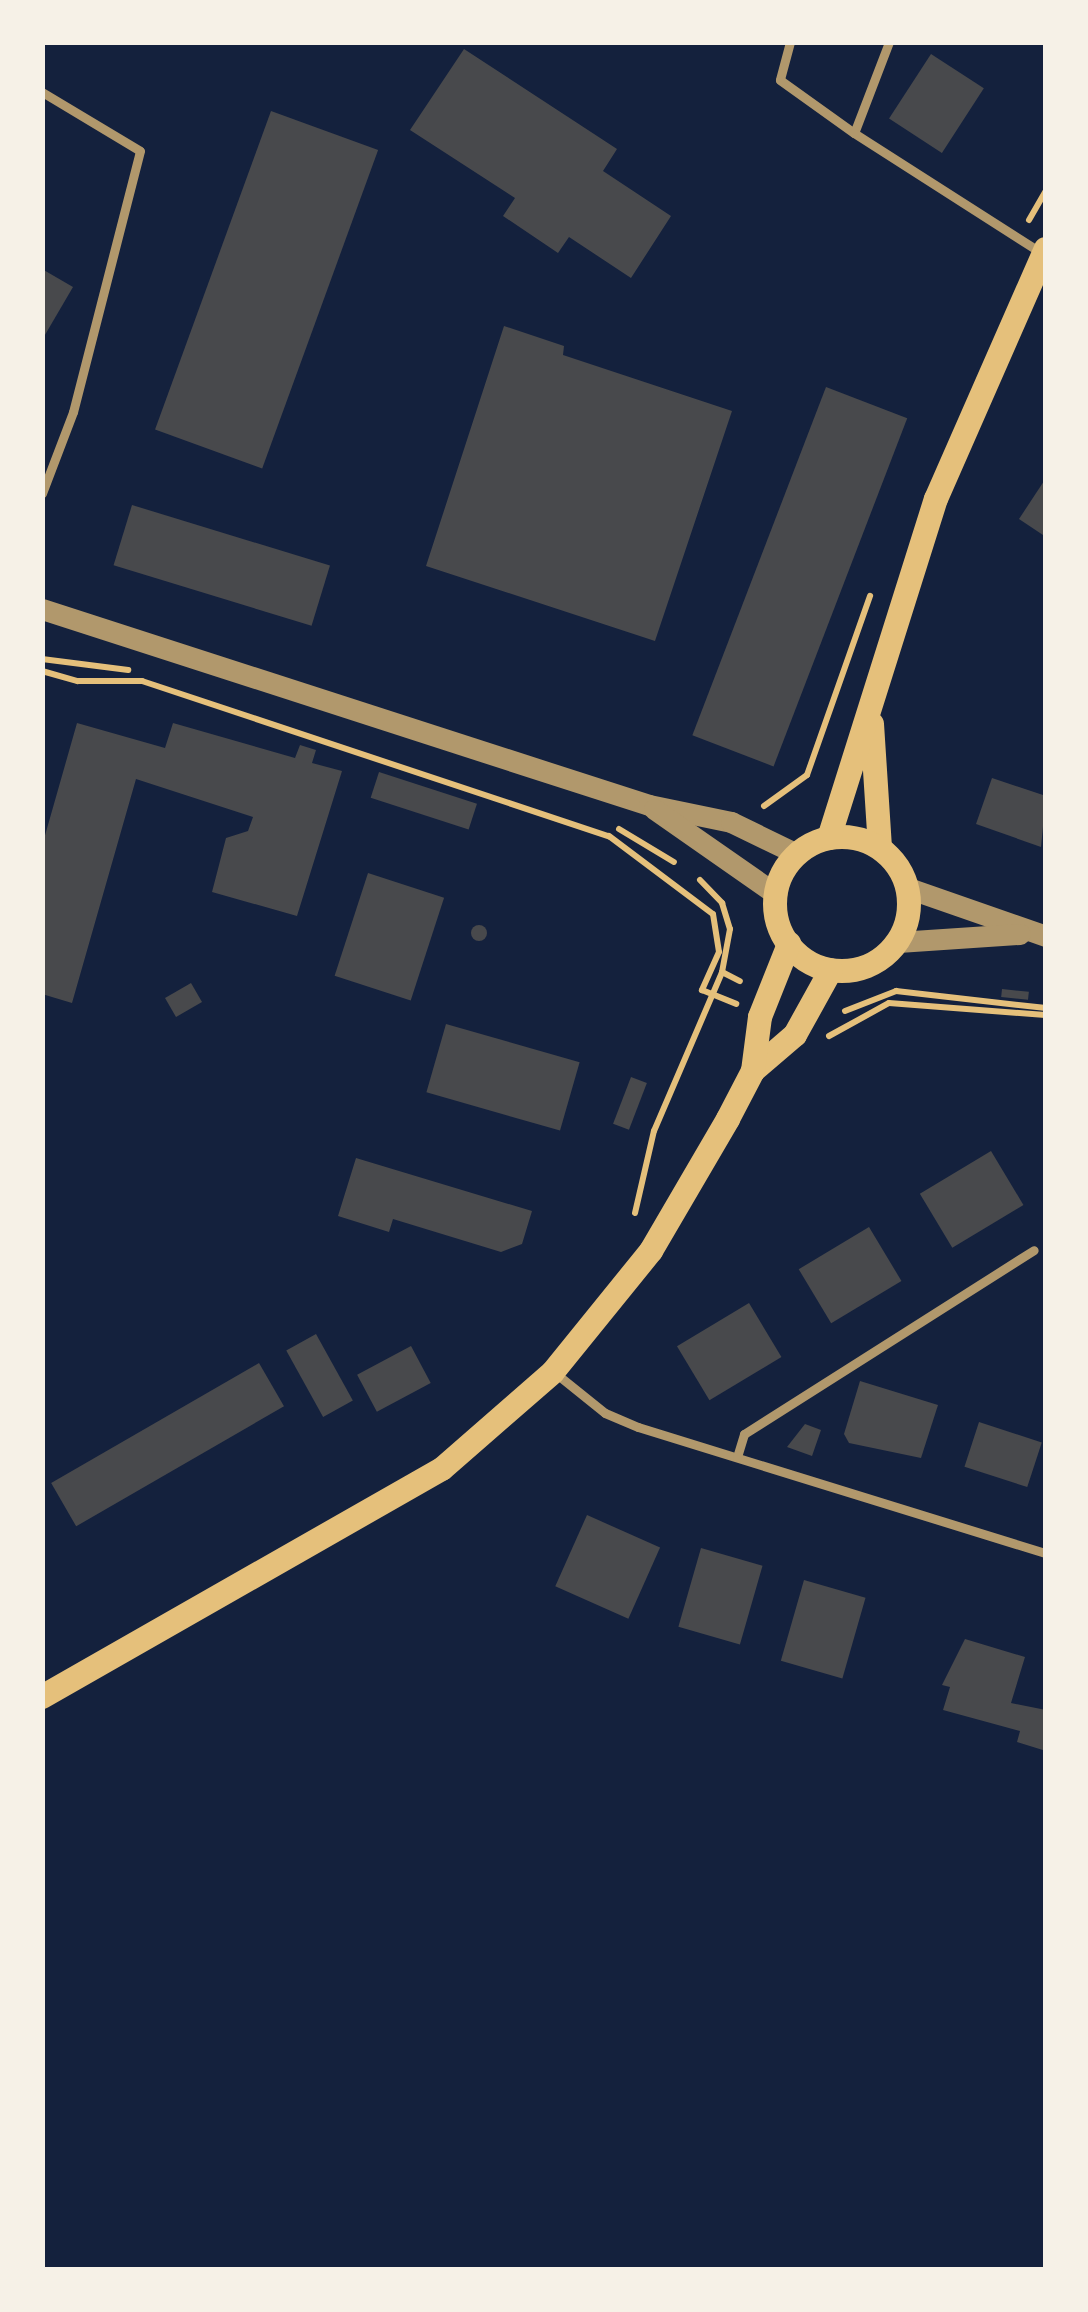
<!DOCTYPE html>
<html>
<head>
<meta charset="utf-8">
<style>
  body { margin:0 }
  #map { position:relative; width:1088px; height:2312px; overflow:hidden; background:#14213d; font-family:Manrope,sans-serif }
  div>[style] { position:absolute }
  .building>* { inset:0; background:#48494c; transform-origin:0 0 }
  .round { border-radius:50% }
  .path>* { height:6px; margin:-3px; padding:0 3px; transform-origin:3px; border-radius:3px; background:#e5c07b }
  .service>* { height:9px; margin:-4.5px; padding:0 4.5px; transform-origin:4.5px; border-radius:4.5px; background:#b1986c }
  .tertiary>* { height:21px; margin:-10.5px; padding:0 10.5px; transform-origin:10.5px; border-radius:10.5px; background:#b1986c }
  .secondary>* { height:24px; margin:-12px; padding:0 12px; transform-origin:12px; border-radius:12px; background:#e5c07b }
  .secondary>.ring { margin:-12px; padding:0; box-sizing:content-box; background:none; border:24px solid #e5c07b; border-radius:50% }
  span { translate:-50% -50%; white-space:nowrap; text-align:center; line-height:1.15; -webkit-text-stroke:10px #f6f1e7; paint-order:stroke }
  .frame { position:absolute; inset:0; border:45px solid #f6f1e7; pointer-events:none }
</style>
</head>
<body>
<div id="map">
  <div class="building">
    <i style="clip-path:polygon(464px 49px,617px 149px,603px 171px,671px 216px,631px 278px,569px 237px,558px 253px,503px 216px,515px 198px,410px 130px)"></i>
    <i style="left:931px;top:54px;width:63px;height:77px;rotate:33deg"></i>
    <i style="left:271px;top:111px;width:114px;height:339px;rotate:20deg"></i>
    <i style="clip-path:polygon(42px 269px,73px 287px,42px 340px)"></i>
    <i style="clip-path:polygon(504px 326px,564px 346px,563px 355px,732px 411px,655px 641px,426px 566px)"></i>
    <i style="left:826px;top:387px;width:87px;height:373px;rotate:21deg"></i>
    <i style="clip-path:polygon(1046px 478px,1046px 537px,1019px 519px)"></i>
    <i style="left:132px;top:505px;width:207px;height:63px;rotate:17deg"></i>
    <i style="clip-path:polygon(77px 723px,165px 748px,173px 723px,295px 758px,300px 745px,316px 750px,312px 763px,342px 771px,297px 916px,212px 892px,226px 838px,248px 831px,253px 817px,136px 779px,72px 1003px,42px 994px,42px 846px)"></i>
    <i style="left:379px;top:772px;width:103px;height:27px;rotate:18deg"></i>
    <i style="clip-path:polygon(992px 778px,1046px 796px,1041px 847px,976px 824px)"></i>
    <i style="left:368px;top:873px;width:80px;height:108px;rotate:18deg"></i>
    <i class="round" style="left:471px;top:925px;width:16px;height:16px"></i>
    <i style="left:191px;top:983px;width:22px;height:30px;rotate:60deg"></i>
    <i style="left:1002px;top:989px;width:27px;height:8px;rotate:6deg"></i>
    <i style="left:446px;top:1024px;width:139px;height:71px;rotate:16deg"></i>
    <i style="left:631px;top:1077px;width:17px;height:50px;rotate:21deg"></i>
    <i style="left:991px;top:1151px;width:63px;height:83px;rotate:59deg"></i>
    <i style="clip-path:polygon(356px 1158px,532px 1211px,522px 1244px,501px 1252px,393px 1219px,389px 1232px,338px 1216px)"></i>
    <i style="left:869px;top:1227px;width:63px;height:82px;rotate:59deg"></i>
    <i style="left:749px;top:1303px;width:63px;height:84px;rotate:59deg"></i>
    <i style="left:316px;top:1334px;width:76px;height:34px;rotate:61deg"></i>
    <i style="left:411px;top:1346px;width:42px;height:61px;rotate:62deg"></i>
    <i style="left:259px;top:1363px;width:50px;height:240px;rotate:60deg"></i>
    <i style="clip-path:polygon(860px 1381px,938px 1405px,921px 1458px,849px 1443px,844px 1434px)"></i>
    <i style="left:979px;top:1422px;width:66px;height:47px;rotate:18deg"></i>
    <i style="clip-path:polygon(805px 1424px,821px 1430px,812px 1456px,787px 1447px)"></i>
    <i style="left:587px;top:1515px;width:80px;height:78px;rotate:24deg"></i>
    <i style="left:701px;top:1548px;width:64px;height:82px;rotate:16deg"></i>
    <i style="left:804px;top:1580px;width:64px;height:84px;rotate:16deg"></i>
    <i style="clip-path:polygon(965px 1639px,1025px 1657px,1011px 1703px,1046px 1710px,1046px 1751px,1017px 1742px,1020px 1731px,943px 1710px,950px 1687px,942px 1685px)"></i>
  </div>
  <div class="path">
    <i style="left:1029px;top:220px;width:34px;rotate:-60deg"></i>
    <i style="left:42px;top:659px;width:87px;rotate:7.3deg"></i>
    <i style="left:42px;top:671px;width:37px;rotate:16deg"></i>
    <i style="left:78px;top:681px;width:64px"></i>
    <i style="left:142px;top:681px;width:492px;rotate:18.4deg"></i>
    <i style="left:609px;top:836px;width:130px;rotate:36.9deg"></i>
    <i style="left:713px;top:914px;width:38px;rotate:81deg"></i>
    <i style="left:719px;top:952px;width:42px;rotate:114.1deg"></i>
    <i style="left:702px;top:990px;width:37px;rotate:22deg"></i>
    <i style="left:764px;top:806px;width:53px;rotate:-35.8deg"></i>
    <i style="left:807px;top:775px;width:190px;rotate:-70.6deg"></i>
    <i style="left:619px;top:829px;width:64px;rotate:31deg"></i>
    <i style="left:700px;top:880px;width:32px;rotate:46deg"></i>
    <i style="left:722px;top:903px;width:27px;rotate:73deg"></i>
    <i style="left:730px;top:929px;width:44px;rotate:100.5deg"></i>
    <i style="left:722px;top:972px;width:20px;rotate:27deg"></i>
    <i style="left:845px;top:1011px;width:55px;rotate:-21.4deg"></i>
    <i style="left:896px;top:991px;width:151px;rotate:6.5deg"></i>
    <i style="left:829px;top:1036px;width:68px;rotate:-28.8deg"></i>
    <i style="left:889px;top:1003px;width:157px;rotate:4.4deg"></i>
    <i style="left:635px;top:1213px;width:84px;rotate:-77deg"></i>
    <i style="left:654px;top:1131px;width:173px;rotate:-66.8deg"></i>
  </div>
  <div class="service">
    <i style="left:790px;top:42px;width:39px;rotate:105deg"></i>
    <i style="left:780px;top:80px;width:91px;rotate:35.6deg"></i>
    <i style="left:889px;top:42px;width:97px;rotate:111deg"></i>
    <i style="left:854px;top:133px;width:221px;rotate:32.6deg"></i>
    <i style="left:42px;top:92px;width:114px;rotate:31deg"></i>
    <i style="left:140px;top:151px;width:269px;rotate:104.4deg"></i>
    <i style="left:73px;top:412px;width:87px;rotate:110.9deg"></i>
    <i style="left:554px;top:1372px;width:65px;rotate:38.8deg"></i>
    <i style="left:605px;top:1413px;width:36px;rotate:23deg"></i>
    <i style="left:638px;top:1427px;width:427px;rotate:17.2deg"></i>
    <i style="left:737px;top:1457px;width:24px;rotate:-73deg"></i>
    <i style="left:744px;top:1434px;width:343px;rotate:-32.4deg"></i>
  </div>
  <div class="tertiary">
    <i style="left:42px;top:609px;width:638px;rotate:17.9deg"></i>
    <i style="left:649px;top:805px;width:84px;rotate:11.7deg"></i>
    <i style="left:731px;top:822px;width:73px;rotate:25.9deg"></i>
    <i style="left:654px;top:809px;width:149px;rotate:34.9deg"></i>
    <i style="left:908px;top:888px;width:146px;rotate:19.2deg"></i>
    <i style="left:898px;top:942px;width:122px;rotate:-3.8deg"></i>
  </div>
  <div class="secondary">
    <i style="left:872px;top:724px;width:124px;rotate:86.3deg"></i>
    <i class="ring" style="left:775px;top:837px;width:110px;height:110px"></i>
    <i style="left:829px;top:838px;width:355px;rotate:-72.5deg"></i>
    <i style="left:936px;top:499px;width:273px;rotate:-66.3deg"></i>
    <i style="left:753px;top:1071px;width:55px;rotate:-40.6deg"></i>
    <i style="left:795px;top:1035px;width:74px;rotate:-61deg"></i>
    <i style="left:42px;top:1697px;width:460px;rotate:-29.7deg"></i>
    <i style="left:442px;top:1469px;width:147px;rotate:-41.1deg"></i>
    <i style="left:553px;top:1372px;width:156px;rotate:-51deg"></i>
    <i style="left:651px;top:1251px;width:153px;rotate:-59.7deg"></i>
    <i style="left:728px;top:1119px;width:54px;rotate:-62.5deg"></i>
    <i style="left:753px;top:1071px;width:54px;rotate:-82.6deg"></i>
    <i style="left:760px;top:1017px;width:79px;rotate:-68.3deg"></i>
  </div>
  <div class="frame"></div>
</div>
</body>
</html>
